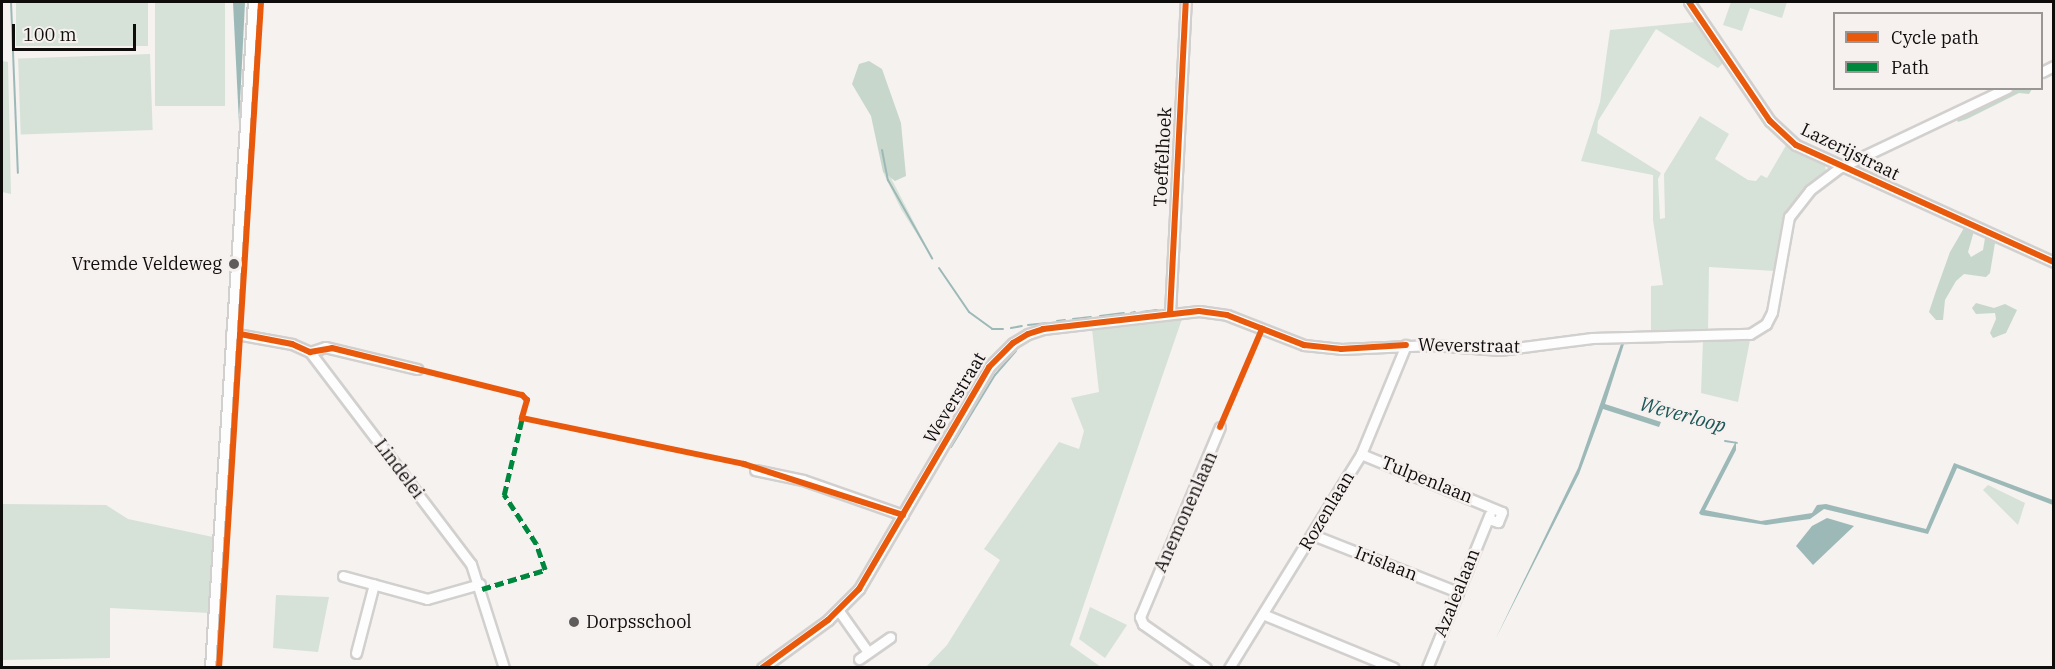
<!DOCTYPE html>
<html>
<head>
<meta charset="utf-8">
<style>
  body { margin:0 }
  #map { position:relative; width:2055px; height:669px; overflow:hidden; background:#f5f2f0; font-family:"IBM Plex Serif",serif }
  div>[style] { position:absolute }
  .green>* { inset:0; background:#d6e2d8; transform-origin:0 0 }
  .forest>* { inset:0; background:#c7d7cb }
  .water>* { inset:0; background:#9cb9b8 }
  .stream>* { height:2px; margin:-1px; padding:0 1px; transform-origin:1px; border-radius:1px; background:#9cb9b8 }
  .roads { filter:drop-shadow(2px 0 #d2d0ce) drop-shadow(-2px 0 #d2d0ce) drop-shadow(0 2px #d2d0ce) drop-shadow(0 -2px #d2d0ce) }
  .minor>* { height:9px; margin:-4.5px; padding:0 4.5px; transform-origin:4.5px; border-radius:4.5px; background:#fefdfd }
  .quiet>* { height:4.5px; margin-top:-2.25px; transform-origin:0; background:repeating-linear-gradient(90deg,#00873e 0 9px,transparent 0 13.5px) }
  .cycleway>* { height:6px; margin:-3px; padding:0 3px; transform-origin:3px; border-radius:3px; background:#e8590c }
  .dots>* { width:16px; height:16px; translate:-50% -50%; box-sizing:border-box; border:3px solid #f6f1ef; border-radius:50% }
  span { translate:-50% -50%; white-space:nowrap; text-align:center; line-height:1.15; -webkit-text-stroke:5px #f6f1ef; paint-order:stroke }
  .street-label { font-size:18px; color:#0e0d0c }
  .poi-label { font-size:18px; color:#0e0d0c }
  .right { translate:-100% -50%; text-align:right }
  .left { translate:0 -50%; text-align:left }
  .water-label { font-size:20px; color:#1d5859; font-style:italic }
  .frame { position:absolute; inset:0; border:3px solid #0e0d0c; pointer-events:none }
  .legend { position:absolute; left:1833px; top:12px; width:210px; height:78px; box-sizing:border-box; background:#f6f1ef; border:2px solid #999694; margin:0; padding:8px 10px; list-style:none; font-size:18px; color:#0e0d0c }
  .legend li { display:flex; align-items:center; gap:12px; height:30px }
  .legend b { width:30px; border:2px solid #999694 }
  .scale { position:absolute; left:12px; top:24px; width:124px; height:27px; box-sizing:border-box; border:3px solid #0e0d0c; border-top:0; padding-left:8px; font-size:18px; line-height:21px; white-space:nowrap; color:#0e0d0c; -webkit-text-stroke:4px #f6f1ef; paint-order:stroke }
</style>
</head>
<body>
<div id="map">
  <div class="green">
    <i style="left:16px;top:2px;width:132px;height:44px"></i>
    <i style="left:155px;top:2px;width:70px;height:104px"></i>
    <i style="clip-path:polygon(1731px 2px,1787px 2px,1782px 18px,1750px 8px,1742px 31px,1723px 25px)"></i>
    <i style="clip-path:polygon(1695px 22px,1724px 62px,1718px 68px,1656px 29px,1598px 121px,1597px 133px,1661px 173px,1658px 179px,1660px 219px,1665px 218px,1664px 174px,1700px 116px,1729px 134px,1715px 159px,1748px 180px,1756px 181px,1761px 175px,1767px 178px,1788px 142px,1801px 153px,1825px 163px,1826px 173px,1789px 207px,1775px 271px,1709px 267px,1708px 331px,1651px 332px,1651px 286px,1663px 285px,1653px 220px,1653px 175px,1581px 161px,1600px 102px,1610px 30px)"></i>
    <i style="left:150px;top:54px;width:76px;height:132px;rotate:88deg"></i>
    <i style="clip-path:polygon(2px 61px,8px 62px,11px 194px,2px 192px)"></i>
    <i style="clip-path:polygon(883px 172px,891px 178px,934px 261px,901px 209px)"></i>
    <i style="clip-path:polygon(1183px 316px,1070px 645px,1101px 667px,925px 668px,947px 645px,1000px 560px,984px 549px,1059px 442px,1079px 449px,1084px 431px,1071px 398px,1099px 392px,1092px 329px)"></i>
    <i style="clip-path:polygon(1703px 340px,1750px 340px,1738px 402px,1701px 393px)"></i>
    <i style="clip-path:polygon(1988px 485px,2025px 503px,2018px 525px,1983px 490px)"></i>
    <i style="clip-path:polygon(2px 504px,106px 505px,128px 519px,213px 537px,210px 613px,110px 608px,110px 658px,2px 660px)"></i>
    <i style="clip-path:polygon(276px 595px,329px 597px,318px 652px,273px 648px)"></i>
    <i style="clip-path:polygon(1090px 607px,1127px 625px,1105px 658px,1079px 639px)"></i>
  </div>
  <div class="forest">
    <i style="clip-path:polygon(869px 61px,882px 69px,901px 123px,906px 176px,895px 181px,883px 172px,871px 116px,852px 84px,859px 64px)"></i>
    <i style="clip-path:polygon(2013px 89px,2032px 89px,2029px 94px,2019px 93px,1967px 119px,1958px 122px,1955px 116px)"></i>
    <i style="clip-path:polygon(1970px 227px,1974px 231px,1968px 252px,1971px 257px,1983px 250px,1985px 238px,1995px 243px,1990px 273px,1986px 277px,1964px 274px,1956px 281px,1945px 300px,1943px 320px,1936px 320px,1929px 312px,1936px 291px,1950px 252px,1964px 228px)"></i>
    <i style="clip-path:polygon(1976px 303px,1994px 308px,2005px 304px,2017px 310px,2006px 333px,1993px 338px,1990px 333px,1996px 319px,1995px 313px,1976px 314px,1972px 308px)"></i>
  </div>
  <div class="water">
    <i style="clip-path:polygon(233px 2px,245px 2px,239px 123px)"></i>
    <i style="clip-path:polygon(1622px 341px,1624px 344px,1605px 404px,1661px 422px,1659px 427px,1603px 409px,1579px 474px,1496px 638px,1578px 468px)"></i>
    <i style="clip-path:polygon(1736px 441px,1736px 450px,1705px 510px,1761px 521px,1812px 513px,1817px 505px,1826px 504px,1926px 529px,1954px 463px,2053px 500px,2053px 505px,1957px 468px,1928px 534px,1824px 509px,1810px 519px,1766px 525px,1701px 515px,1699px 513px)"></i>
    <i style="clip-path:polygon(1827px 518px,1854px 526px,1813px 565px,1796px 546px,1812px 526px)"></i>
  </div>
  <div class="stream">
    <i style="left:11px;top:2px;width:171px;rotate:87.7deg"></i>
    <i style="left:882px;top:150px;width:31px;rotate:79deg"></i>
    <i style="left:888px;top:180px;width:90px;rotate:60.6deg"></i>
    <i style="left:939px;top:268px;width:53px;rotate:55.7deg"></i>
    <i style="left:969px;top:312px;width:29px;rotate:36deg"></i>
    <i style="left:992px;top:329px;width:11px"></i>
    <i style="left:1142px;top:312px;width:15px;rotate:-8deg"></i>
    <i style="left:1131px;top:313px;width:4px;rotate:-14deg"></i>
    <i style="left:1100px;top:316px;width:24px;rotate:-7deg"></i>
    <i style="left:1073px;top:319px;width:18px;rotate:-6deg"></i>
    <i style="left:1057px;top:321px;width:8px;rotate:-7deg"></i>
    <i style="left:1028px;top:325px;width:20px;rotate:-6deg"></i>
    <i style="left:1011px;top:328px;width:11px;rotate:-10deg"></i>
    <i style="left:1725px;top:441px;width:12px;rotate:9deg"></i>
    <i style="left:951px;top:447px;width:84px;rotate:-58.6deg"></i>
    <i style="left:995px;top:375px;width:32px;rotate:-49deg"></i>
  </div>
  <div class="roads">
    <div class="minor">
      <i style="left:1689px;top:2px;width:144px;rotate:55.8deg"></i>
      <i style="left:1770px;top:121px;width:35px;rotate:43deg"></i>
      <i style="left:1796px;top:145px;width:283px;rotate:24.4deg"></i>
      <i style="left:2042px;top:72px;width:13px;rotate:-27deg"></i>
      <i style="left:1170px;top:313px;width:311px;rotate:-87.1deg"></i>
      <i style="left:231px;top:333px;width:62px;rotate:10.2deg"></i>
      <i style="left:292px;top:344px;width:20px;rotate:24deg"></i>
      <i style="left:310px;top:352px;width:266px;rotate:52.8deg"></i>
      <i style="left:471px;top:564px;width:109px;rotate:72.4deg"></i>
      <i style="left:310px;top:352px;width:16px;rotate:-18deg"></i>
      <i style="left:325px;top:347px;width:95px;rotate:13.4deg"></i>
      <i style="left:1361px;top:454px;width:152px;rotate:22.4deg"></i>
      <i style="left:1502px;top:512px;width:11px;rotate:112deg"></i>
      <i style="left:1498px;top:522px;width:10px;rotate:-163deg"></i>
      <i style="left:755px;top:470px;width:49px;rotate:11.8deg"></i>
      <i style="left:803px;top:480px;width:106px;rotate:19.3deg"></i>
      <i style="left:1313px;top:535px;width:156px;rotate:21.5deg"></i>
      <i style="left:343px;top:576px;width:87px;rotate:15.3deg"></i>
      <i style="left:427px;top:599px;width:55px;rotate:-15.8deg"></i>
      <i style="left:839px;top:611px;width:50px;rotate:54.7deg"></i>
      <i style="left:1265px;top:615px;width:139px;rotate:22.3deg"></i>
      <i style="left:356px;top:653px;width:71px;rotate:-75.4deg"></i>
      <i style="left:859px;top:659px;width:38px;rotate:-35deg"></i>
      <i style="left:210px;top:668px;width:667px;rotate:-86.31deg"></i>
      <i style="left:762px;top:668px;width:82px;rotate:-36deg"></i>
      <i style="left:828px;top:620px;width:44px;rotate:-45deg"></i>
      <i style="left:859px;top:589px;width:257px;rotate:-59.6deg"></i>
      <i style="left:989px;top:367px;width:34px;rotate:-45deg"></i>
      <i style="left:1013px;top:343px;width:17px;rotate:-31deg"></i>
      <i style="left:1028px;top:334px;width:16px;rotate:-18deg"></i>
      <i style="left:1043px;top:329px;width:157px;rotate:-6.6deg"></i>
      <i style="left:1199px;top:311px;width:28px;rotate:8deg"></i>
      <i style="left:1227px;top:315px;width:83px;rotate:21.3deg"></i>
      <i style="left:1304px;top:345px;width:37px;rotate:6deg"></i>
      <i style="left:1341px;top:349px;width:91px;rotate:-2.5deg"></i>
      <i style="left:1432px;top:345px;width:68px;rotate:4.2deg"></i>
      <i style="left:1500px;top:350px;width:93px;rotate:-7.4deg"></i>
      <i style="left:1592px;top:338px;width:158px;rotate:-1.5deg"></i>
      <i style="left:1750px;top:334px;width:19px;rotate:-32deg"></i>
      <i style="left:1766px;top:324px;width:13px;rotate:-63deg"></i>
      <i style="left:1772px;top:312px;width:97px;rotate:-79.9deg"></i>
      <i style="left:1789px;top:217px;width:34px;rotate:-52deg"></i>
      <i style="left:1810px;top:190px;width:39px;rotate:-37deg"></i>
      <i style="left:1841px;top:167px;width:184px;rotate:-25.4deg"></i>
      <i style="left:1206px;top:668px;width:77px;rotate:-145.1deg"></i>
      <i style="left:1143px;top:624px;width:8px;rotate:-113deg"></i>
      <i style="left:1140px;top:617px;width:206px;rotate:-67.2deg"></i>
      <i style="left:1229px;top:668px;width:251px;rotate:-58.3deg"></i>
      <i style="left:1361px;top:454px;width:118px;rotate:-67.6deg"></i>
      <i style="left:1427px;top:668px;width:166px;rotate:-67.8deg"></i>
    </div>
  </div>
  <div class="quiet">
    <i style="left:482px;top:589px;width:66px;rotate:-16.8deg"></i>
    <i style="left:545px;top:570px;width:28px;rotate:-109deg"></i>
    <i style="left:536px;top:544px;width:59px;rotate:-123.1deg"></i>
    <i style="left:504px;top:495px;width:79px;rotate:-76.8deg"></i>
  </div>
  <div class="cycleway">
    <i style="left:1689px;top:2px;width:144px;rotate:55.8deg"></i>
    <i style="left:1770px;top:121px;width:35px;rotate:43deg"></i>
    <i style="left:1796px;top:145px;width:283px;rotate:24.4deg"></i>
    <i style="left:1170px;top:313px;width:311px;rotate:-87.1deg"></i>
    <i style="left:240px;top:334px;width:53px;rotate:10.9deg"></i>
    <i style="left:292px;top:344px;width:20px;rotate:24deg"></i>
    <i style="left:310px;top:352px;width:22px;rotate:-10deg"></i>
    <i style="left:332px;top:348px;width:196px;rotate:13.9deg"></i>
    <i style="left:522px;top:395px;width:7px;rotate:45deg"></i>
    <i style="left:527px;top:400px;width:19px;rotate:106deg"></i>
    <i style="left:522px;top:418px;width:227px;rotate:11.7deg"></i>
    <i style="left:744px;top:464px;width:167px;rotate:17.8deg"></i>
    <i style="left:1220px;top:427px;width:107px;rotate:-66.8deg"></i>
    <i style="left:219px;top:668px;width:667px;rotate:-86.39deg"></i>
    <i style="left:762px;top:668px;width:82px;rotate:-36deg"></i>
    <i style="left:828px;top:620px;width:44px;rotate:-45deg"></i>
    <i style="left:859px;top:589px;width:257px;rotate:-59.6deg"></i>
    <i style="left:989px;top:367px;width:34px;rotate:-45deg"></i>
    <i style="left:1013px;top:343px;width:17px;rotate:-31deg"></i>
    <i style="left:1028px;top:334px;width:16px;rotate:-18deg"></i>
    <i style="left:1043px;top:329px;width:157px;rotate:-6.6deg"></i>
    <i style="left:1199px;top:311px;width:28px;rotate:8deg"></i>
    <i style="left:1227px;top:315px;width:83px;rotate:21.3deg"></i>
    <i style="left:1304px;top:345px;width:37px;rotate:6deg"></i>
    <i style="left:1341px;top:349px;width:65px;rotate:-3.5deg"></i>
  </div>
  <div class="dots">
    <i style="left:234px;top:264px;background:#5f5d5c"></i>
    <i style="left:574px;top:622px;background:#5f5d5c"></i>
  </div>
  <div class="street-label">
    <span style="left:1850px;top:152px;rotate:26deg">Lazerijstraat</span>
    <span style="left:1163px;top:157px;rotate:-87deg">Toeffelhoek</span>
    <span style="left:1469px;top:346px;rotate:1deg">Weverstraat</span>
    <span style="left:955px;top:398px;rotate:-59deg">Weverstraat</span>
    <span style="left:399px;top:469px;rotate:53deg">Lindelei</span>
    <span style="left:1427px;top:480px;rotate:22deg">Tulpenlaan</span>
    <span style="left:1327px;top:511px;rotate:-59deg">Rozenlaan</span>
    <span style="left:1186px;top:512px;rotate:-66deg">Anemonenlaan</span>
    <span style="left:1386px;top:564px;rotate:21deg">Irislaan</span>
    <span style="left:1457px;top:593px;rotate:-68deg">Azalealaan</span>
  </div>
  <div class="poi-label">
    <span class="right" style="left:222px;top:264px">Vremde Veldeweg</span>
    <span class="left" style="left:586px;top:622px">Dorpsschool</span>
  </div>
  <div class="water-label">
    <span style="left:1683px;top:414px;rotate:15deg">Weverloop</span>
  </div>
  <div class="frame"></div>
  <ul class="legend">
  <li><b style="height:8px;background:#e8590c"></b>Cycle path</li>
  <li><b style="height:8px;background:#00873e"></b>Path</li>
  </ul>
  <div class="scale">100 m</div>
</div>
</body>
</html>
